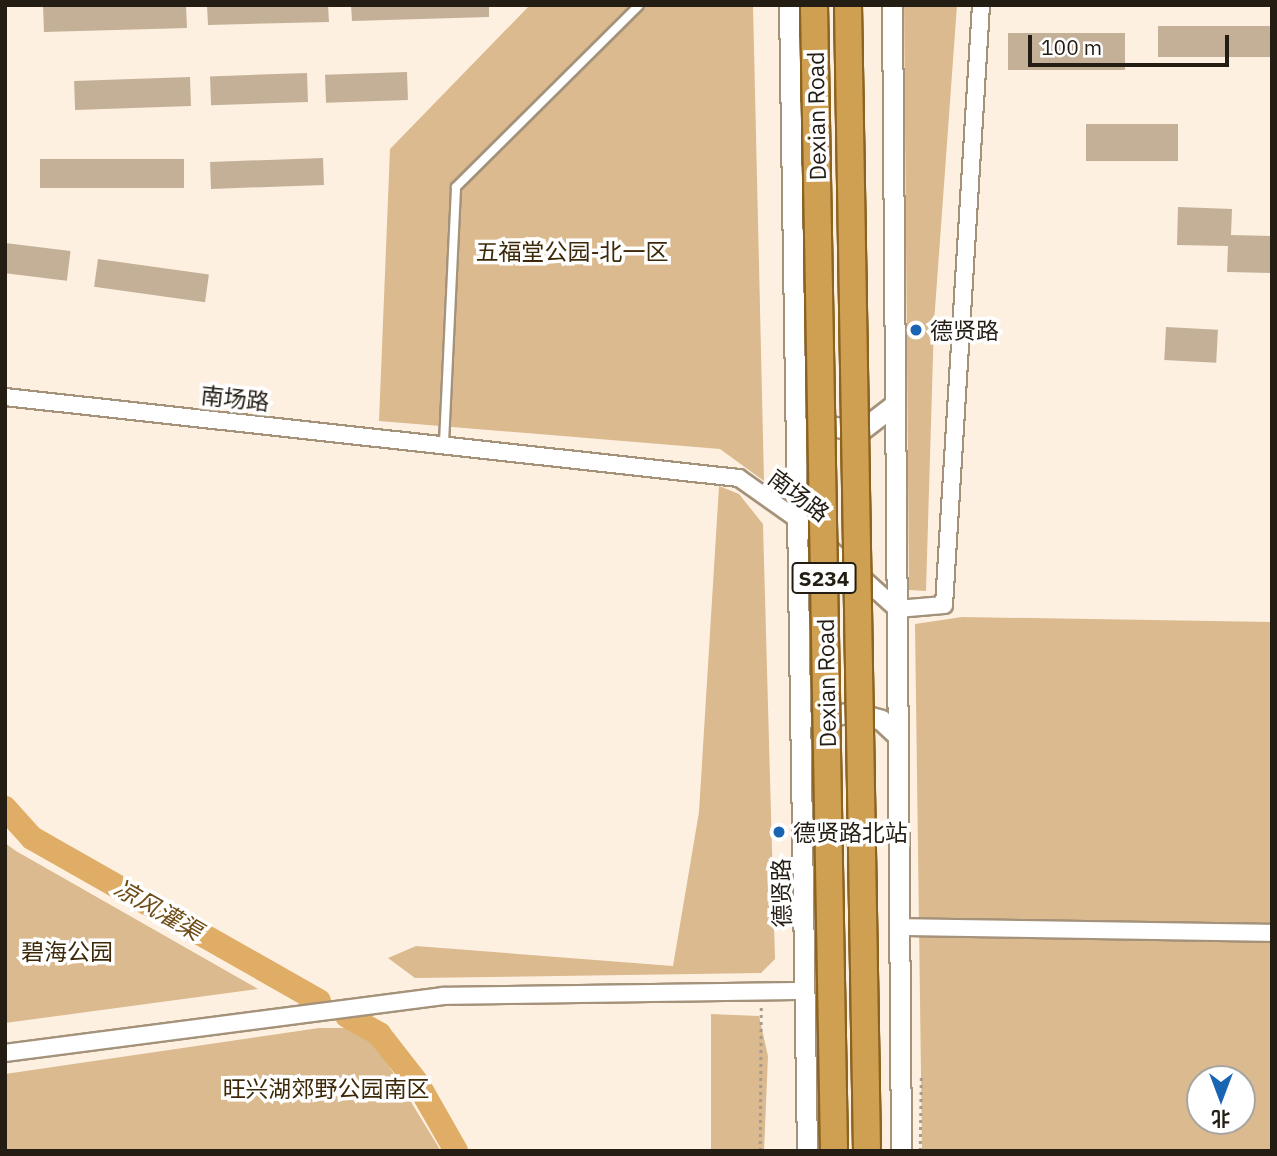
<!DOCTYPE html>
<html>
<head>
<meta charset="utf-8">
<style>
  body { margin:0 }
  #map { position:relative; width:1277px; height:1156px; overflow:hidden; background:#fdf0e1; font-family:"IBM Plex Sans","Noto Sans SC",sans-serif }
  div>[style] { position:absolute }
  .green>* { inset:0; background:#dbba90 }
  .river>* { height:24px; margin:-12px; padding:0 12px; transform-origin:12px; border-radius:12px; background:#e0ad67 }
  .building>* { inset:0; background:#c3b097; transform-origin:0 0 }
  .path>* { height:2.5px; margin-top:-1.25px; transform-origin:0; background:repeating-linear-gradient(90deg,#a59b8e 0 3.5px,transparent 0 7px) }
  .roads { filter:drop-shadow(2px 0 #a4927a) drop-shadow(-2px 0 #a4927a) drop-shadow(0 2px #a4927a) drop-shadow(0 -2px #a4927a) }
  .service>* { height:8px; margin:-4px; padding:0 4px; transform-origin:4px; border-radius:4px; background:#fff }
  .minor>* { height:16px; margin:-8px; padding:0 8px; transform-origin:8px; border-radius:8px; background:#fff }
  .tertiary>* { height:19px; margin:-9.5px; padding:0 9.5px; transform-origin:9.5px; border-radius:9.5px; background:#fff }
  .bridges { filter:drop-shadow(2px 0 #8c6320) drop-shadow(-2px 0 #8c6320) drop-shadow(0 2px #8c6320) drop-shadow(0 -2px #8c6320) }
  .trunk-bridge>* { height:26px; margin:-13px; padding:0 13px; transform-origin:13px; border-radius:13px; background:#d0a052 }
  .dots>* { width:19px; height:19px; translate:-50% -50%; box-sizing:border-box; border:4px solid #fff; border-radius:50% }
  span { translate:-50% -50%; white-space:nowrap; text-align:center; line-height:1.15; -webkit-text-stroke:7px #fff; paint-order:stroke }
  .shield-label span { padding:2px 5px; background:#fff; border:2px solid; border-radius:5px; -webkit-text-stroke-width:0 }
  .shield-label { font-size:21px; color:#241d14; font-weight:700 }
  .street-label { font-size:23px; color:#241d14 }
  .park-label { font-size:23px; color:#3d2808 }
  .poi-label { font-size:23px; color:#241d14 }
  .left { translate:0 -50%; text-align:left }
  .water-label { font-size:24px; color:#6e4c16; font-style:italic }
  .frame { position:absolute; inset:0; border:7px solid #241d14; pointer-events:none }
  .north { position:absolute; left:1186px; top:1065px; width:70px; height:70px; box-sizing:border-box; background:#fff; border:2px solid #a7a5a1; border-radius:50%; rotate:180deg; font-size:19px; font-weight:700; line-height:28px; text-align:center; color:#241d14 }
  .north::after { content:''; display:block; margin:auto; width:24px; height:32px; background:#1964b3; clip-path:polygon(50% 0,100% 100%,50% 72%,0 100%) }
  .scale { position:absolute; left:1028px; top:35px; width:201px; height:32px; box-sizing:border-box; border:4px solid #241d14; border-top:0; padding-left:9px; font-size:21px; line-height:24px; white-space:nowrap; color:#241d14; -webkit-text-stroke:5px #fff; paint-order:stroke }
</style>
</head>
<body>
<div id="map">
  <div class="green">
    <i style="clip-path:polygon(530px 5px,753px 5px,764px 481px,720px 449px,379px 421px,390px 149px)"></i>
    <i style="clip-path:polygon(904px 5px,957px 5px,934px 323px,926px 591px,909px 590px)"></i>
    <i style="clip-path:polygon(719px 486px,739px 494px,763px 524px,775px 959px,761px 973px,415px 978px,388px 958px,416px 946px,673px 966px,699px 812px)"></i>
    <i style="clip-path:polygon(evenodd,962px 617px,1272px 622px,1272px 1151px,922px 1151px,915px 624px,962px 617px,1200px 1079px,1242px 1079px,1242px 1121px,1200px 1121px,1200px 1079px)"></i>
    <i style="clip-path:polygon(5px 843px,16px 851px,258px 989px,5px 1023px)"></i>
    <i style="clip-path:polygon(711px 1014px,759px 1016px,768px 1056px,764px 1151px,711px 1151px)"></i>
    <i style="clip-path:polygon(319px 1028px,348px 1028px,373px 1040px,441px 1151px,5px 1151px,5px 1074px)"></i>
  </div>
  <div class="river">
    <i style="left:5px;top:808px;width:40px;rotate:48deg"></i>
    <i style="left:32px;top:838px;width:330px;rotate:29.6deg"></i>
    <i style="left:347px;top:1016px;width:37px;rotate:29deg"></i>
    <i style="left:379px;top:1034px;width:63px;rotate:52deg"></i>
    <i style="left:418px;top:1084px;width:77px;rotate:60.4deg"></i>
  </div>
  <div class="building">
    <i style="clip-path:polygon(43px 5px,186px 5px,187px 28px,44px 32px)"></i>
    <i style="clip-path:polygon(207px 5px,328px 5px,329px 22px,208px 25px)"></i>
    <i style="clip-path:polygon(351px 5px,489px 5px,489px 17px,352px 21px)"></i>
    <i style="left:1272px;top:26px;width:31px;height:114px;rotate:90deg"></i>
    <i style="left:1008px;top:33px;width:117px;height:37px"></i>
    <i style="left:407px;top:72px;width:28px;height:82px;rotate:88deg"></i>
    <i style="left:307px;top:73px;width:29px;height:97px;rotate:88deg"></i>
    <i style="left:190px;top:77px;width:29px;height:116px;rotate:88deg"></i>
    <i style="left:1086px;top:124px;width:92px;height:37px"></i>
    <i style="left:323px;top:158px;width:27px;height:113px;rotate:88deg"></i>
    <i style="left:184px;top:159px;width:29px;height:144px;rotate:90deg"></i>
    <i style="clip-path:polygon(1178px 207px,1232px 209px,1231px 235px,1272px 236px,1272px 273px,1227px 272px,1228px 246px,1177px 245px)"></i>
    <i style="left:5px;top:243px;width:66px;height:30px;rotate:7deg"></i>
    <i style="left:98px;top:259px;width:112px;height:28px;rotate:8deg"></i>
    <i style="left:1166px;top:327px;width:52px;height:33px;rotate:3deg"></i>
  </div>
  <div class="path">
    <i style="left:760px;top:1151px;width:144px;rotate:-89.6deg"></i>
    <i style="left:920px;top:1151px;width:76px;rotate:-89.2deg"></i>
  </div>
  <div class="roads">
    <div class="service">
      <i style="left:444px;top:443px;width:256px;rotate:-87.3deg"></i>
      <i style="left:456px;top:187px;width:257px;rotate:-44.8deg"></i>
    </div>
    <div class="minor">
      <i style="left:5px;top:397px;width:738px;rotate:6.3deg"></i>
      <i style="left:739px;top:478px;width:71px;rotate:35.3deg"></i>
      <i style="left:797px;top:519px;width:135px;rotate:42deg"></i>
      <i style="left:897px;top:609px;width:47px;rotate:-4.9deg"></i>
      <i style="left:944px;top:605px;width:601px;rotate:-86.47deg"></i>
      <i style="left:899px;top:927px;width:373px;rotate:0.9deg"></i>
      <i style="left:5px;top:1053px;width:442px;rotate:-7.4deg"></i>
      <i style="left:443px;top:996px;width:363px;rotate:-0.8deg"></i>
    </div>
    <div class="tertiary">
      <i style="left:789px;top:5px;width:1146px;rotate:89.1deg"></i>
      <i style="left:892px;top:5px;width:1146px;rotate:89.55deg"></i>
      <i style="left:813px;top:423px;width:48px;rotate:9.7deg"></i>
      <i style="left:860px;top:431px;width:44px;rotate:-37.6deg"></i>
      <i style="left:816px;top:719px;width:37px;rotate:-11deg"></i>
      <i style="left:852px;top:712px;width:30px;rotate:15deg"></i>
      <i style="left:881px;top:720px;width:23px;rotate:43deg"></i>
    </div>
  </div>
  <div class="bridges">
    <div class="trunk-bridge">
      <i style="left:814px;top:5px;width:1146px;rotate:89deg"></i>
      <i style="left:848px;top:5px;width:1146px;rotate:89.05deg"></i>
    </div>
  </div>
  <div class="dots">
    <i style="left:916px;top:330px;background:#1964b3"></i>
    <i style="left:779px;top:832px;background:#1964b3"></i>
  </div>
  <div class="shield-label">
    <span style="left:824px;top:578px">S234</span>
  </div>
  <div class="street-label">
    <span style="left:816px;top:116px;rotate:-91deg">Dexian Road</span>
    <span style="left:235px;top:398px;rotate:6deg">南场路</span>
    <span style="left:799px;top:495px;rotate:37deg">南场路</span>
    <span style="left:826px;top:683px;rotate:-91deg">Dexian Road</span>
    <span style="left:781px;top:893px;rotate:-91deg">德贤路</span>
  </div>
  <div class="park-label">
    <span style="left:572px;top:251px">五福堂公园-北一区</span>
    <span style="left:67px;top:951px">碧海公园</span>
    <span style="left:326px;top:1088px">旺兴湖郊野公园南区</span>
  </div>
  <div class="poi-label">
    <span class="left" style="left:930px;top:330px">德贤路</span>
    <span class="left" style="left:793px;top:832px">德贤路北站</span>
  </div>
  <div class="water-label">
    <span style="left:158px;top:910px;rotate:30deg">凉风灌渠</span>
  </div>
  <div class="frame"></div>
  <div class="north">北</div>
  <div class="scale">100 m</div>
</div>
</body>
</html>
